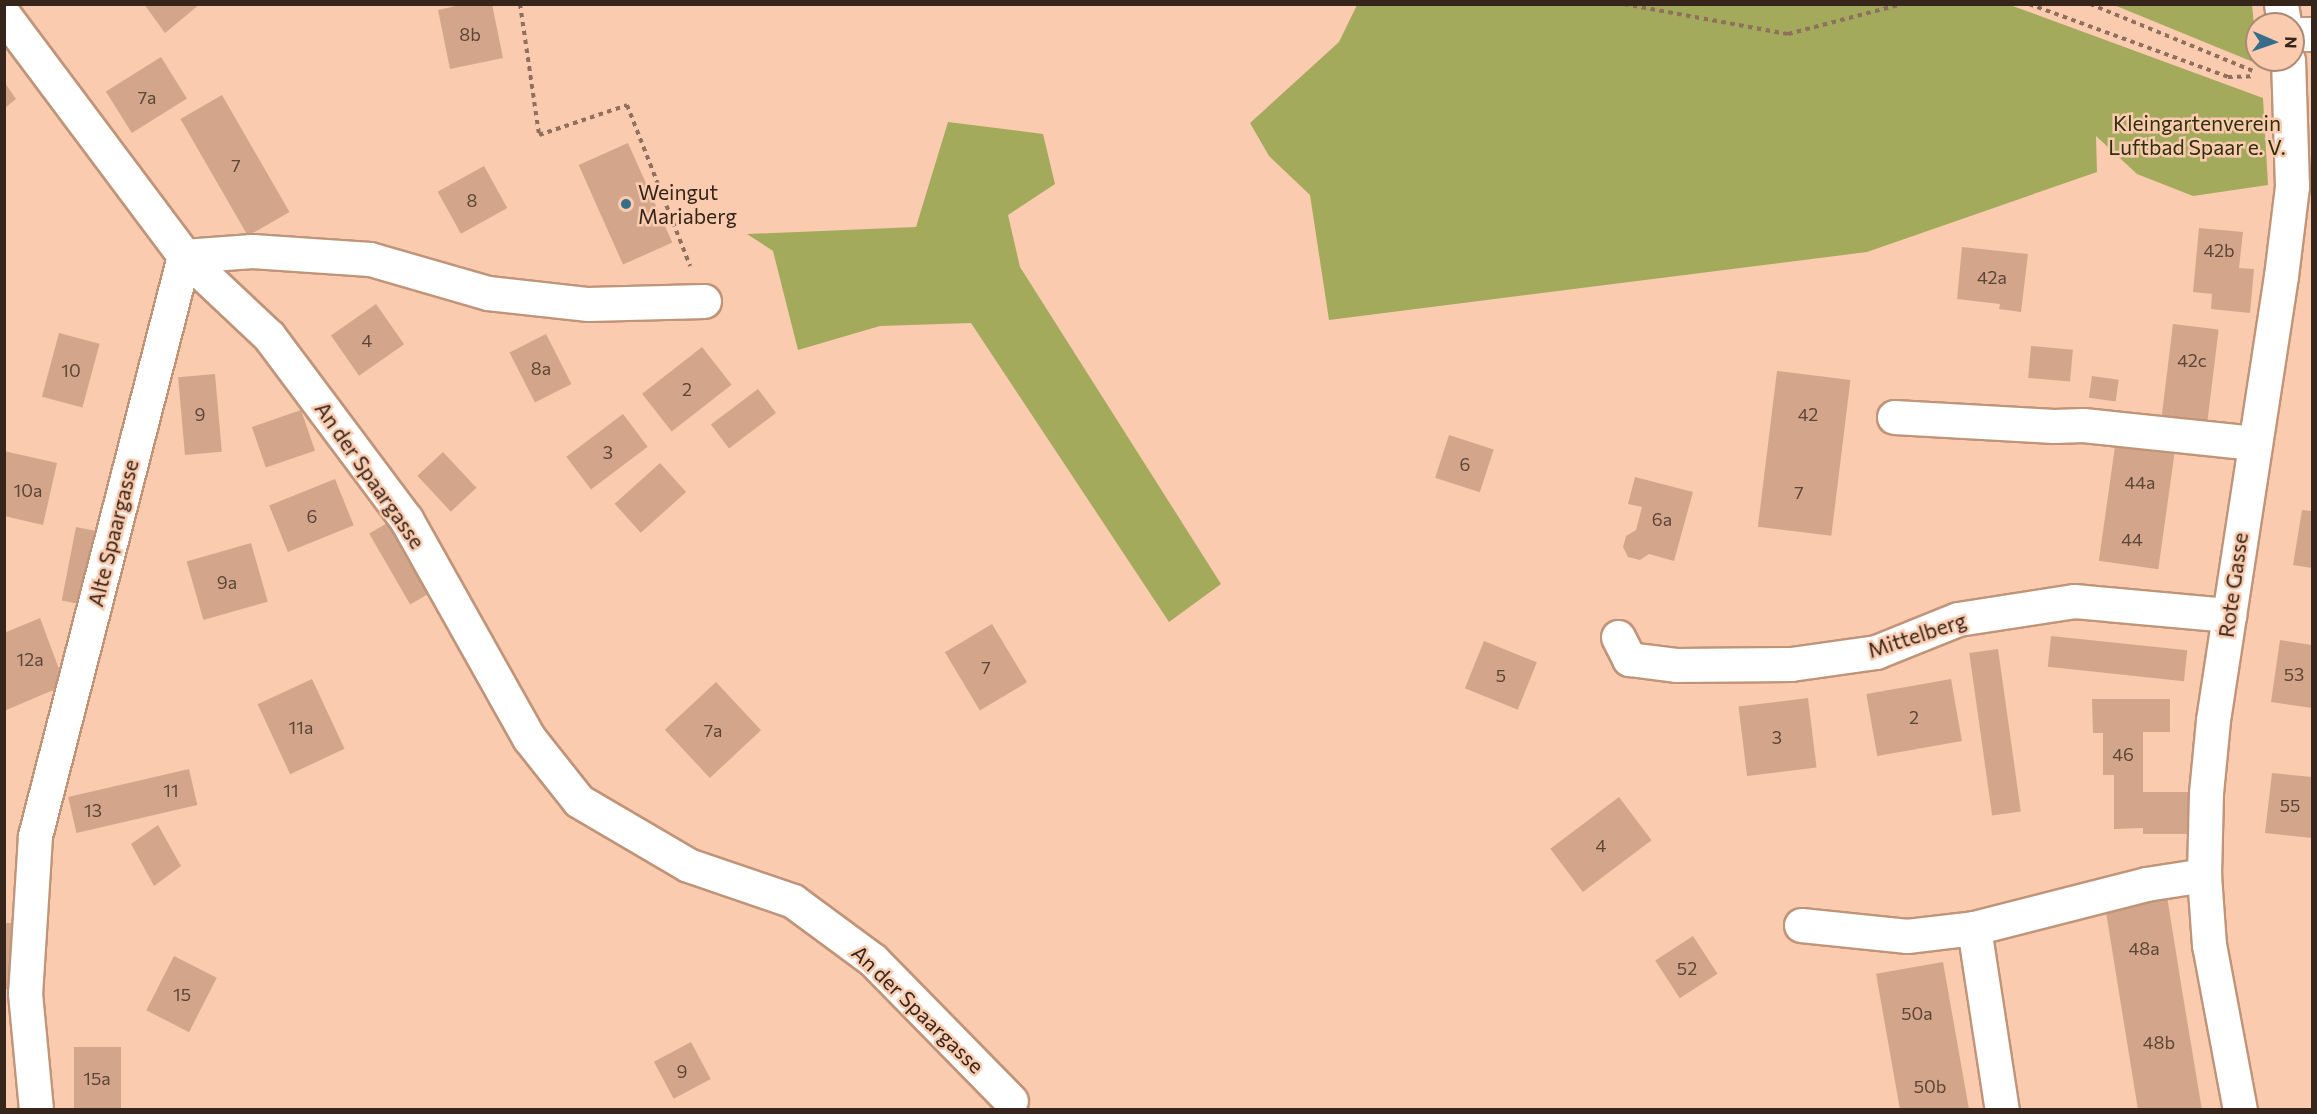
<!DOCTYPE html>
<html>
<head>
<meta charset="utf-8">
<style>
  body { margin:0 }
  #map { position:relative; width:2317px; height:1114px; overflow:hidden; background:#facbaf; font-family:Commissioner,sans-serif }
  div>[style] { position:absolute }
  .green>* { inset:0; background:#a4aa5b }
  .building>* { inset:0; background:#d3a68b; transform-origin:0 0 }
  .path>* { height:4px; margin-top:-2px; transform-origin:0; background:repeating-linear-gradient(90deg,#8e705d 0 4.5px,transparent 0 9px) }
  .roads { filter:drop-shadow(2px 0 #c09479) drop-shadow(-2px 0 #c09479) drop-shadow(0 2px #c09479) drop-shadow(0 -2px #c09479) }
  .minor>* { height:33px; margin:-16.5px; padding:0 16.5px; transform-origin:16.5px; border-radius:16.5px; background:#fff }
  .dots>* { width:16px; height:16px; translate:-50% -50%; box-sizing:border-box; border:3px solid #facbaf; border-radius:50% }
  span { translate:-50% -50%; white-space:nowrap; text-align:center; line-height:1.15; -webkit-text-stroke:5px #facbaf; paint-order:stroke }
  .number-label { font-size:18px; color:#5d4536 }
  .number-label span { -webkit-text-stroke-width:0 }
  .park-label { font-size:21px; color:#2e300d }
  .poi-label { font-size:21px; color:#36251a }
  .left { translate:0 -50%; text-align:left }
  .street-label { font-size:21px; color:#36251a }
  .frame { position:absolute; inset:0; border:6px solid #36251a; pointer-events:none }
  .north { position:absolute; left:2245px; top:12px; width:60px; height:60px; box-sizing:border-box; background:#facbaf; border:2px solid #ac8973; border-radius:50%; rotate:92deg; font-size:16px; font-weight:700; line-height:24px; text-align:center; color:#36251a }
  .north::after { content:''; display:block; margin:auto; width:21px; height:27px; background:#376d89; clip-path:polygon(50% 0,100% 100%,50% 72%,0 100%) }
</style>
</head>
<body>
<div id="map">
  <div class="green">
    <i style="clip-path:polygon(1357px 5px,2010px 5px,2263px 98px,2268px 185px,2193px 196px,2137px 174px,2096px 136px,2097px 172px,1867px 252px,1329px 320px,1310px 195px,1269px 156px,1250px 123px,1339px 42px)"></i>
    <i style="clip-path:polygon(2114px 5px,2252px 5px,2258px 64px)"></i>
    <i style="clip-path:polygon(948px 122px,1043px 134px,1055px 184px,1008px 215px,1020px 267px,1221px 584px,1169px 622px,971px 323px,880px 326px,798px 350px,773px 251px,747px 234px,916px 227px)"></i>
  </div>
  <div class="building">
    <i style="clip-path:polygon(144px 4px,200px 4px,165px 33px)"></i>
    <i style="clip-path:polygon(465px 4px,492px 4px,503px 58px,450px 69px,438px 10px)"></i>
    <i style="left:161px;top:57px;width:49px;height:65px;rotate:58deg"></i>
    <i style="clip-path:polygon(5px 83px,16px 99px,5px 108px)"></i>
    <i style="left:222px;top:95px;width:135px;height:48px;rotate:60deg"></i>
    <i style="left:628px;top:143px;width:109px;height:54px;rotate:66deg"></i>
    <i style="left:484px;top:166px;width:48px;height:53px;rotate:61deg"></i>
    <i style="clip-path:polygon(2199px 228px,2243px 232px,2239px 268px,2254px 269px,2250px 313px,2211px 309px,2212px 294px,2193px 292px)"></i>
    <i style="clip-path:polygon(1962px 247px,2028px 254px,2021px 312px,1999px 309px,2000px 304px,1957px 299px)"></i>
    <i style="left:376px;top:304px;width:49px;height:55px;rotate:55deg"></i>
    <i style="left:2173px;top:324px;width:46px;height:95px;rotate:7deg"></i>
    <i style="left:59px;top:333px;width:42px;height:66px;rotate:15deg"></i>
    <i style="left:546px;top:334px;width:56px;height:41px;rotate:63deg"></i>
    <i style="left:2031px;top:346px;width:42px;height:32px;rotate:5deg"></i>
    <i style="left:702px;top:347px;width:48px;height:76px;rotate:52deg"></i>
    <i style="left:1777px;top:371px;width:74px;height:157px;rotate:7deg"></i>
    <i style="left:215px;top:374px;width:78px;height:37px;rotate:85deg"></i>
    <i style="left:2092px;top:376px;width:27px;height:22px;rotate:8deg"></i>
    <i style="left:758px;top:389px;width:30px;height:59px;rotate:53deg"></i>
    <i style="left:301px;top:410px;width:43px;height:52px;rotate:71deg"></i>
    <i style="left:623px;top:414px;width:41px;height:71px;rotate:53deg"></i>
    <i style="left:1449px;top:435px;width:47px;height:45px;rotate:18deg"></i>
    <i style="left:2115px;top:446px;width:60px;height:116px;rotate:8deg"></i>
    <i style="clip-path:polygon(4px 451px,57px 463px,43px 525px,4px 516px)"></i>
    <i style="left:443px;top:452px;width:49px;height:35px;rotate:47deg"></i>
    <i style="left:660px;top:463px;width:39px;height:61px;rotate:48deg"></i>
    <i style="clip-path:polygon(1635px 477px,1693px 492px,1674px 561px,1649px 554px,1640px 560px,1628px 557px,1623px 547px,1626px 536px,1636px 530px,1642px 507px,1628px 504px)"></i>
    <i style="left:335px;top:479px;width:50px;height:71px;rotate:68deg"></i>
    <i style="clip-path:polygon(2302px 510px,2312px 511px,2312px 568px,2293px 565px)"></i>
    <i style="left:396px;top:518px;width:82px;height:31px;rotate:60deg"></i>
    <i style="left:76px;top:527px;width:33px;height:75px;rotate:11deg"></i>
    <i style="left:251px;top:543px;width:61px;height:67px;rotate:74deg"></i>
    <i style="clip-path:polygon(40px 618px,65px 685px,4px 711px,4px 633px)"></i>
    <i style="left:992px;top:624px;width:68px;height:55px;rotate:59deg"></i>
    <i style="left:2051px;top:636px;width:137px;height:31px;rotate:6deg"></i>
    <i style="clip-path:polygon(2280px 640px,2312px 645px,2312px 708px,2271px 702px)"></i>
    <i style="left:1484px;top:641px;width:57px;height:51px;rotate:22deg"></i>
    <i style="left:1998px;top:649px;width:164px;height:29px;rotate:82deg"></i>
    <i style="left:312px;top:679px;width:77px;height:60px;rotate:65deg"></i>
    <i style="left:1951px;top:679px;width:63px;height:86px;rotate:80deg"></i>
    <i style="left:716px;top:682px;width:66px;height:70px;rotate:47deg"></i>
    <i style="left:1808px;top:698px;width:70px;height:70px;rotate:83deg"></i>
    <i style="clip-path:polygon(2092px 699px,2170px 699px,2170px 732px,2143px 732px,2143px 792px,2188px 792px,2188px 834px,2143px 834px,2143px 828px,2114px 829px,2114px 775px,2103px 775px,2103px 733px,2093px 733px)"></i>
    <i style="left:189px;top:769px;width:37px;height:124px;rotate:77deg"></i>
    <i style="clip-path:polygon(2272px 773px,2312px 777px,2312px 838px,2265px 833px)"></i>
    <i style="left:1619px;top:797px;width:54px;height:86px;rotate:53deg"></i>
    <i style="clip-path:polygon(158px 825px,181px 866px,154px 886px,131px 844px)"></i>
    <i style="clip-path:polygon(2167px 896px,2182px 990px,2202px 1110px,2138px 1110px,2105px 906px)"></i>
    <i style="left:4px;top:923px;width:13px;height:66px"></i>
    <i style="left:1693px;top:936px;width:45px;height:45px;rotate:57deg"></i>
    <i style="left:174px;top:956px;width:48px;height:61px;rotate:27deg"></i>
    <i style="left:1943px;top:962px;width:150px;height:68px;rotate:80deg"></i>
    <i style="left:691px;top:1042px;width:42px;height:42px;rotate:62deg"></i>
    <i style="left:74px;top:1047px;width:47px;height:63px"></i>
  </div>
  <div class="path">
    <i style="left:520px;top:4px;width:132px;rotate:81.7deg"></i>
    <i style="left:539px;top:135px;width:93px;rotate:-18.8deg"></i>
    <i style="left:627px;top:105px;width:173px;rotate:68.6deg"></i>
    <i style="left:1624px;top:4px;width:167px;rotate:10.4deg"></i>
    <i style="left:1788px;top:34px;width:118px;rotate:-14.7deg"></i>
    <i style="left:2029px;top:4px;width:212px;rotate:20.1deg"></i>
    <i style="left:2228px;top:77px;width:25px;rotate:-2deg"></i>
    <i style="left:2090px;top:4px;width:176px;rotate:22.3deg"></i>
  </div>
  <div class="roads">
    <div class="minor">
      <i style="left:2281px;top:4px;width:20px;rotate:81deg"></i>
      <i style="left:4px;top:15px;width:301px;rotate:53.2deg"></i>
      <i style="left:184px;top:256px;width:599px;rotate:104.41deg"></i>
      <i style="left:35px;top:836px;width:157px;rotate:93.6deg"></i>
      <i style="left:25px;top:993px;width:118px;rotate:84.6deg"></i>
      <i style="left:2293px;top:34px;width:19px"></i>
      <i style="left:184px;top:256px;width:117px;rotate:43.3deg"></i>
      <i style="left:269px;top:336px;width:229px;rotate:53.2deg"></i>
      <i style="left:406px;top:519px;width:251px;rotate:60.7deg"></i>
      <i style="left:529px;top:738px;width:80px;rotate:51.6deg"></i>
      <i style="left:579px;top:801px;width:126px;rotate:30.4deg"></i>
      <i style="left:688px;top:865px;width:111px;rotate:18.9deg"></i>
      <i style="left:793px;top:901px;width:99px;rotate:36.4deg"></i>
      <i style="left:873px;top:960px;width:197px;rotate:45.6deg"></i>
      <i style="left:184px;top:256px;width:68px;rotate:-4.2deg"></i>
      <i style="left:252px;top:251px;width:118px;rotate:3.9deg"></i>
      <i style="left:370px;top:259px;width:123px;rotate:16.1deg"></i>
      <i style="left:488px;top:293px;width:101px;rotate:6.3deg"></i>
      <i style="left:588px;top:304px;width:116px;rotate:-1.5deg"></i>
      <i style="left:1894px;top:417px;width:160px;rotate:3.2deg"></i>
      <i style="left:2054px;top:426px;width:29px;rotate:-2deg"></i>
      <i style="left:2083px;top:425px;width:172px;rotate:6deg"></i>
      <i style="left:1618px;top:637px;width:25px;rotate:63deg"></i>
      <i style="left:1629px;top:659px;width:47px;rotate:7.3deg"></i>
      <i style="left:1676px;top:665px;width:115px;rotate:-0.5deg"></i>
      <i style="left:1791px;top:664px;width:86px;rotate:-8deg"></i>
      <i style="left:1876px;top:652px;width:88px;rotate:-21.9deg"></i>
      <i style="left:1958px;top:619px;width:117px;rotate:-8.8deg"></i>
      <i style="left:2074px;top:601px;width:156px;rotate:5.2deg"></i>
      <i style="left:1801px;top:925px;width:107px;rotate:5.9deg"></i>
      <i style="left:1907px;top:936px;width:67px;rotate:-6.8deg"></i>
      <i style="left:1974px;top:928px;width:178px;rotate:-14.3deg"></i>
      <i style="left:2146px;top:884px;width:59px;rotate:-8.8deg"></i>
      <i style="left:1974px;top:928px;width:184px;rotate:81.3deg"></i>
      <i style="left:2240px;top:1110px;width:168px;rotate:-100.6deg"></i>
      <i style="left:2209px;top:945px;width:70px;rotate:-94.1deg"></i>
      <i style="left:2204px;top:875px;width:82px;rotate:-88.6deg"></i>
      <i style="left:2206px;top:793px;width:73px;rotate:-84.5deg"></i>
      <i style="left:2213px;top:720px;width:449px;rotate:-81.3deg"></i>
      <i style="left:2281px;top:276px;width:91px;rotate:-83deg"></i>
      <i style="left:2292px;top:186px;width:126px;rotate:-91.8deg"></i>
    </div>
  </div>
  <div class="dots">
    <i style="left:626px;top:204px;background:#376d89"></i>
  </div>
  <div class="number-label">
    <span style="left:470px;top:34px">8b</span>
    <span style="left:147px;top:97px">7a</span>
    <span style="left:236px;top:165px">7</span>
    <span style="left:472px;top:200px">8</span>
    <span style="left:2219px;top:250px">42b</span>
    <span style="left:1992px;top:277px">42a</span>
    <span style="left:367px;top:340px">4</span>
    <span style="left:2192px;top:360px">42c</span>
    <span style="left:541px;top:368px">8a</span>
    <span style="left:71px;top:370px">10</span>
    <span style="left:687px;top:389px">2</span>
    <span style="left:200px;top:414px">9</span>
    <span style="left:1808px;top:414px">42</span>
    <span style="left:608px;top:452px">3</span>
    <span style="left:1465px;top:464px">6</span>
    <span style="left:2140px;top:482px">44a</span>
    <span style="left:28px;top:490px">10a</span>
    <span style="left:1799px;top:492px">7</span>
    <span style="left:312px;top:516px">6</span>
    <span style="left:1662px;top:519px">6a</span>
    <span style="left:2132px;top:539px">44</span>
    <span style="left:227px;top:582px">9a</span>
    <span style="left:30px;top:659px">12a</span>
    <span style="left:986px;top:667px">7</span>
    <span style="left:2294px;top:674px">53</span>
    <span style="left:1501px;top:675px">5</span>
    <span style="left:1914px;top:717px">2</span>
    <span style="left:301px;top:727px">11a</span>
    <span style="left:713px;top:730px">7a</span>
    <span style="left:1777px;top:737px">3</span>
    <span style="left:2123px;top:754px">46</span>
    <span style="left:171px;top:790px">11</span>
    <span style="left:2290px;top:805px">55</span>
    <span style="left:93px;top:810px">13</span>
    <span style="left:1601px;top:845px">4</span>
    <span style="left:2144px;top:948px">48a</span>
    <span style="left:1687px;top:968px">52</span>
    <span style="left:182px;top:994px">15</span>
    <span style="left:1917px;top:1013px">50a</span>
    <span style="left:2159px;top:1042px">48b</span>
    <span style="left:682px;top:1071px">9</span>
    <span style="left:97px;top:1078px">15a</span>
    <span style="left:1930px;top:1086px">50b</span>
  </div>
  <div class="park-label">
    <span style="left:2197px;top:135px">Kleingartenverein<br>Luftbad Spaar e. V.</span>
  </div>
  <div class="poi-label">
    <span class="left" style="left:638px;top:204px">Weingut<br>Mariaberg</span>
  </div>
  <div class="street-label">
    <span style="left:370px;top:475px;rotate:55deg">An der Spaargasse</span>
    <span style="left:113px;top:533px;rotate:-76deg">Alte Spaargasse</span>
    <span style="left:2233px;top:585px;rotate:-82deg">Rote Gasse</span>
    <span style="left:1917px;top:635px;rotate:-18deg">Mittelberg</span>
    <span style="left:918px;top:1009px;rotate:44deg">An der Spaargasse</span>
  </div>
  <div class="frame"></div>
  <div class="north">N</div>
</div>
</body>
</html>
